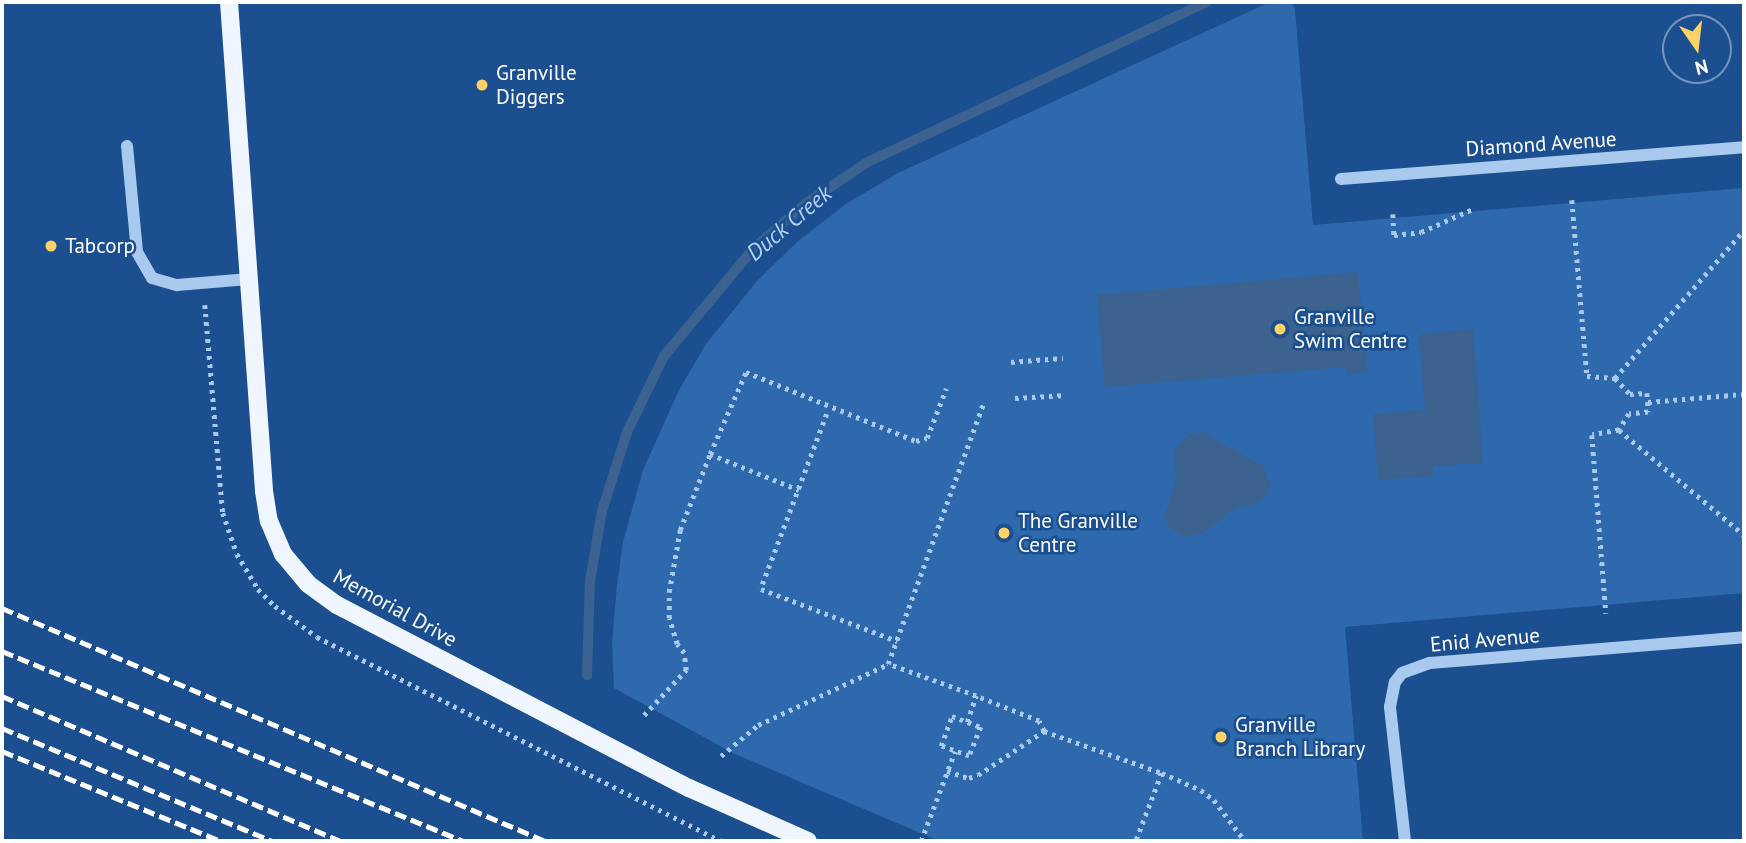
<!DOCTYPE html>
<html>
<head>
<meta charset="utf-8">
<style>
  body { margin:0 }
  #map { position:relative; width:1746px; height:843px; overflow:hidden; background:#1b4f8f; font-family:"PT Sans",sans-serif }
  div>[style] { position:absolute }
  .green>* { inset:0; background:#2e69ad }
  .water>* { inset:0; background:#3c6290 }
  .stream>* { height:10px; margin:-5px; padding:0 5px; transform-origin:5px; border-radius:5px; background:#3c6290 }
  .path>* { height:4.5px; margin-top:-2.25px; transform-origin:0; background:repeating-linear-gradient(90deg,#a9c9ee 0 3.5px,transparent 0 8.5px) }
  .minor>* { height:12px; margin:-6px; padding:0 6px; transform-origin:6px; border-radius:6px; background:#a9c9ee }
  .major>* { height:18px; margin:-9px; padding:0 9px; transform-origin:9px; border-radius:9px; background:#f0f6ff }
  .rail>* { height:5px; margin-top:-2.5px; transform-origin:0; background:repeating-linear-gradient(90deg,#fff 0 12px,transparent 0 17px) }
  .dots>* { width:19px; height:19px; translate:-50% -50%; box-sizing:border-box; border:4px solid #1b4f8f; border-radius:50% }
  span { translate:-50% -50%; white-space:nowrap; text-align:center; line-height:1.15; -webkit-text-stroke:5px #1b4f8f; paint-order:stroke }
  .poi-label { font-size:21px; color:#fff }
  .left { translate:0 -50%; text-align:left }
  .street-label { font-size:21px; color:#fff }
  .water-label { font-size:23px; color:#b5d3f5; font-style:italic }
  .frame { position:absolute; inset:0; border:4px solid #fff; pointer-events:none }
  .north { position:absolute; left:1662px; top:14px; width:70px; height:70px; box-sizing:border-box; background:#1b4f8f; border:2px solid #7695bc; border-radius:50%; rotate:166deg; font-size:19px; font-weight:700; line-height:28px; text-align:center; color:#fff }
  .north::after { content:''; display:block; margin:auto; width:24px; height:32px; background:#ffd166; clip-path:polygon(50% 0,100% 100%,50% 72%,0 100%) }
</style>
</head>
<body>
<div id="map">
  <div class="green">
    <i style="clip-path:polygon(1270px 2px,1292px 2px,1295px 10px,1313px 225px,1744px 188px,1744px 593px,1345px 627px,1363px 841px,939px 841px,733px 753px,614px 688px,612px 643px,617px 585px,623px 542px,643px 470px,679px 390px,706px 344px,757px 281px,798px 241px,846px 204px,898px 173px)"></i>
  </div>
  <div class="water">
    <i style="clip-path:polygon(1358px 272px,1367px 372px,1347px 374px,1346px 367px,1105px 387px,1097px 295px)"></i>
    <i style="clip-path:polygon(1473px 329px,1483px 463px,1433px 466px,1433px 476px,1378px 480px,1373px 414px,1425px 410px,1419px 334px)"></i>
    <i style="clip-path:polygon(1203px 432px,1263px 466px,1270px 485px,1266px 495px,1258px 503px,1235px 509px,1202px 534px,1184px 537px,1171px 530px,1164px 516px,1176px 482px,1174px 450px,1189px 434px)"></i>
  </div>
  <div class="stream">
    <i style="left:587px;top:675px;width:94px;rotate:-88.2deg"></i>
    <i style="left:590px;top:581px;width:71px;rotate:-80.3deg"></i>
    <i style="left:602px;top:511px;width:83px;rotate:-72.4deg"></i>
    <i style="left:627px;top:432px;width:85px;rotate:-64deg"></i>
    <i style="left:664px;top:356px;width:141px;rotate:-50.2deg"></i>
    <i style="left:754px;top:248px;width:67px;rotate:-40.8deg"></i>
    <i style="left:805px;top:204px;width:73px;rotate:-33.9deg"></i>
    <i style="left:866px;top:163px;width:377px;rotate:-25.3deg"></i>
  </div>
  <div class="path">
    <i style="left:1572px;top:200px;width:177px;rotate:85.1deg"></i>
    <i style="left:1587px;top:376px;width:28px;rotate:4deg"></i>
    <i style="left:1615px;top:378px;width:22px;rotate:47deg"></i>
    <i style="left:1630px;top:394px;width:17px;rotate:-3deg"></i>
    <i style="left:1647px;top:393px;width:9px;rotate:84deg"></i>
    <i style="left:1648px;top:402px;width:10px;rotate:90deg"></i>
    <i style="left:1648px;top:412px;width:19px;rotate:174deg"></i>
    <i style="left:1629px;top:414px;width:19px;rotate:122deg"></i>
    <i style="left:1619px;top:430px;width:27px;rotate:170deg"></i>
    <i style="left:1592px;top:435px;width:179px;rotate:85.5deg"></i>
    <i style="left:1393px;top:214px;width:21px;rotate:87deg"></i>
    <i style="left:1394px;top:235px;width:27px;rotate:-6deg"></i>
    <i style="left:1421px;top:232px;width:59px;rotate:-24deg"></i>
    <i style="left:205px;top:305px;width:209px;rotate:85.1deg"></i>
    <i style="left:223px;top:513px;width:43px;rotate:71.1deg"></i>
    <i style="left:237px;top:554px;width:41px;rotate:59deg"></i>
    <i style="left:258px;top:589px;width:24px;rotate:45deg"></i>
    <i style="left:275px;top:606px;width:52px;rotate:36.4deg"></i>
    <i style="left:317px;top:637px;width:453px;rotate:26.8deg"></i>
    <i style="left:1011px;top:362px;width:52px;rotate:-4.4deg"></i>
    <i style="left:1615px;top:378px;width:196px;rotate:-48.9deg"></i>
    <i style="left:1015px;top:398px;width:51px;rotate:-3.4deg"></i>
    <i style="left:1648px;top:402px;width:96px;rotate:-4.8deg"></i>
    <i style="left:827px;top:414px;width:187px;rotate:110.7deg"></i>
    <i style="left:761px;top:589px;width:146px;rotate:20.9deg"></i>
    <i style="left:1619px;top:430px;width:163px;rotate:40deg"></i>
    <i style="left:710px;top:454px;width:90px;rotate:-66.3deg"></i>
    <i style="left:746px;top:372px;width:183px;rotate:22.1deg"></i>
    <i style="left:916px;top:441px;width:11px;rotate:-15deg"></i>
    <i style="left:927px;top:438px;width:53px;rotate:-68.8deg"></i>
    <i style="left:644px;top:715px;width:62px;rotate:-47deg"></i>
    <i style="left:686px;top:670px;width:17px;rotate:-97deg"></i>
    <i style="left:684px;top:653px;width:11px;rotate:-128deg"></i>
    <i style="left:677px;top:644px;width:27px;rotate:-107deg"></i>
    <i style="left:669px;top:618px;width:26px;rotate:-90deg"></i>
    <i style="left:669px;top:592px;width:63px;rotate:-79.9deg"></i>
    <i style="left:680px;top:530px;width:82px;rotate:-68.5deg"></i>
    <i style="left:710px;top:454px;width:96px;rotate:22deg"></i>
    <i style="left:952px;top:716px;width:31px;rotate:21deg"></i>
    <i style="left:981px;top:727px;width:31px;rotate:112deg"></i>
    <i style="left:969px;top:756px;width:30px;rotate:-160deg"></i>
    <i style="left:941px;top:746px;width:32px;rotate:-70deg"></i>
    <i style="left:967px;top:722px;width:28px;rotate:-71deg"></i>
    <i style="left:976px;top:696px;width:94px;rotate:-160deg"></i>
    <i style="left:888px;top:664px;width:277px;rotate:-69.9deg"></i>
    <i style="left:1044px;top:731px;width:125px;rotate:19.6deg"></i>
    <i style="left:1162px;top:773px;width:73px;rotate:110.9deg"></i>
    <i style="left:721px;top:756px;width:48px;rotate:-40deg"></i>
    <i style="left:758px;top:725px;width:144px;rotate:-25.1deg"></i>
    <i style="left:947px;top:771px;width:23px;rotate:18deg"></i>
    <i style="left:969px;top:778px;width:9px;rotate:-18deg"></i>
    <i style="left:978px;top:775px;width:79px;rotate:-33.7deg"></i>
    <i style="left:1044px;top:731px;width:11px;rotate:-117deg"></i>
    <i style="left:1039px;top:721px;width:68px;rotate:-158.4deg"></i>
    <i style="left:1162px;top:773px;width:43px;rotate:23.6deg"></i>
    <i style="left:1201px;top:790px;width:16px;rotate:38deg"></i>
    <i style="left:1214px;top:800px;width:51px;rotate:52.9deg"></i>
    <i style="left:921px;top:841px;width:96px;rotate:-69.3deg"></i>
  </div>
  <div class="minor">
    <i style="left:127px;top:146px;width:106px;rotate:84.6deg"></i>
    <i style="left:137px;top:252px;width:30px;rotate:60deg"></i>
    <i style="left:152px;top:278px;width:26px;rotate:16deg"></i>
    <i style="left:177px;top:285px;width:72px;rotate:-4.8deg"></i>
    <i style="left:1341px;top:179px;width:404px;rotate:-4.5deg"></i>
    <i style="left:1405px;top:841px;width:135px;rotate:-96.4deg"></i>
    <i style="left:1390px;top:707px;width:25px;rotate:-79deg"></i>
    <i style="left:1395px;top:682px;width:11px;rotate:-52deg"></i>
    <i style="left:1402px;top:673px;width:30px;rotate:-20deg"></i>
    <i style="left:1430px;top:663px;width:315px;rotate:-4.7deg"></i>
  </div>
  <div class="major">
    <i style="left:229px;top:2px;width:490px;rotate:85.9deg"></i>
    <i style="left:264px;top:491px;width:30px;rotate:81deg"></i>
    <i style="left:269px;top:521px;width:36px;rotate:67deg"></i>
    <i style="left:283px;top:554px;width:39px;rotate:50deg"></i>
    <i style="left:308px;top:584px;width:36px;rotate:36deg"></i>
    <i style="left:337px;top:605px;width:397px;rotate:27.5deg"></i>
    <i style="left:689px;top:788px;width:130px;rotate:24deg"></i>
  </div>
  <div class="rail">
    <i style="left:2px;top:608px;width:591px;rotate:23.22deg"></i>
    <i style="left:2px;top:651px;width:499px;rotate:22.4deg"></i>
    <i style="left:2px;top:696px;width:369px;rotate:23.2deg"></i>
    <i style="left:2px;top:728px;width:293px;rotate:22.7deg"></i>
    <i style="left:2px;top:751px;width:236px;rotate:22.4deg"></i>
  </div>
  <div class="dots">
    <i style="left:482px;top:85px;background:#ffd166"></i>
    <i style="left:51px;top:246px;background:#ffd166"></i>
    <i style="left:1280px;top:329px;background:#ffd166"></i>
    <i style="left:1004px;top:533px;background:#ffd166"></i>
    <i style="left:1221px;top:737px;background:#ffd166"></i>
  </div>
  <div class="poi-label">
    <span class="left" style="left:496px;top:85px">Granville<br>Diggers</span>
    <span class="left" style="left:65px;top:246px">Tabcorp</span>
    <span class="left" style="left:1294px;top:329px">Granville<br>Swim Centre</span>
    <span class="left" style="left:1018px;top:533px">The Granville<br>Centre</span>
    <span class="left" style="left:1235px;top:737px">Granville<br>Branch Library</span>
  </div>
  <div class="street-label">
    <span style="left:1541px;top:144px;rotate:-4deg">Diamond Avenue</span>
    <span style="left:395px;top:608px;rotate:29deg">Memorial Drive</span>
    <span style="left:1485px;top:640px;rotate:-5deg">Enid Avenue</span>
  </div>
  <div class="water-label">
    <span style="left:789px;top:223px;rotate:-40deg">Duck Creek</span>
  </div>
  <div class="frame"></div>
  <div class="north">N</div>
</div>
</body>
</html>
